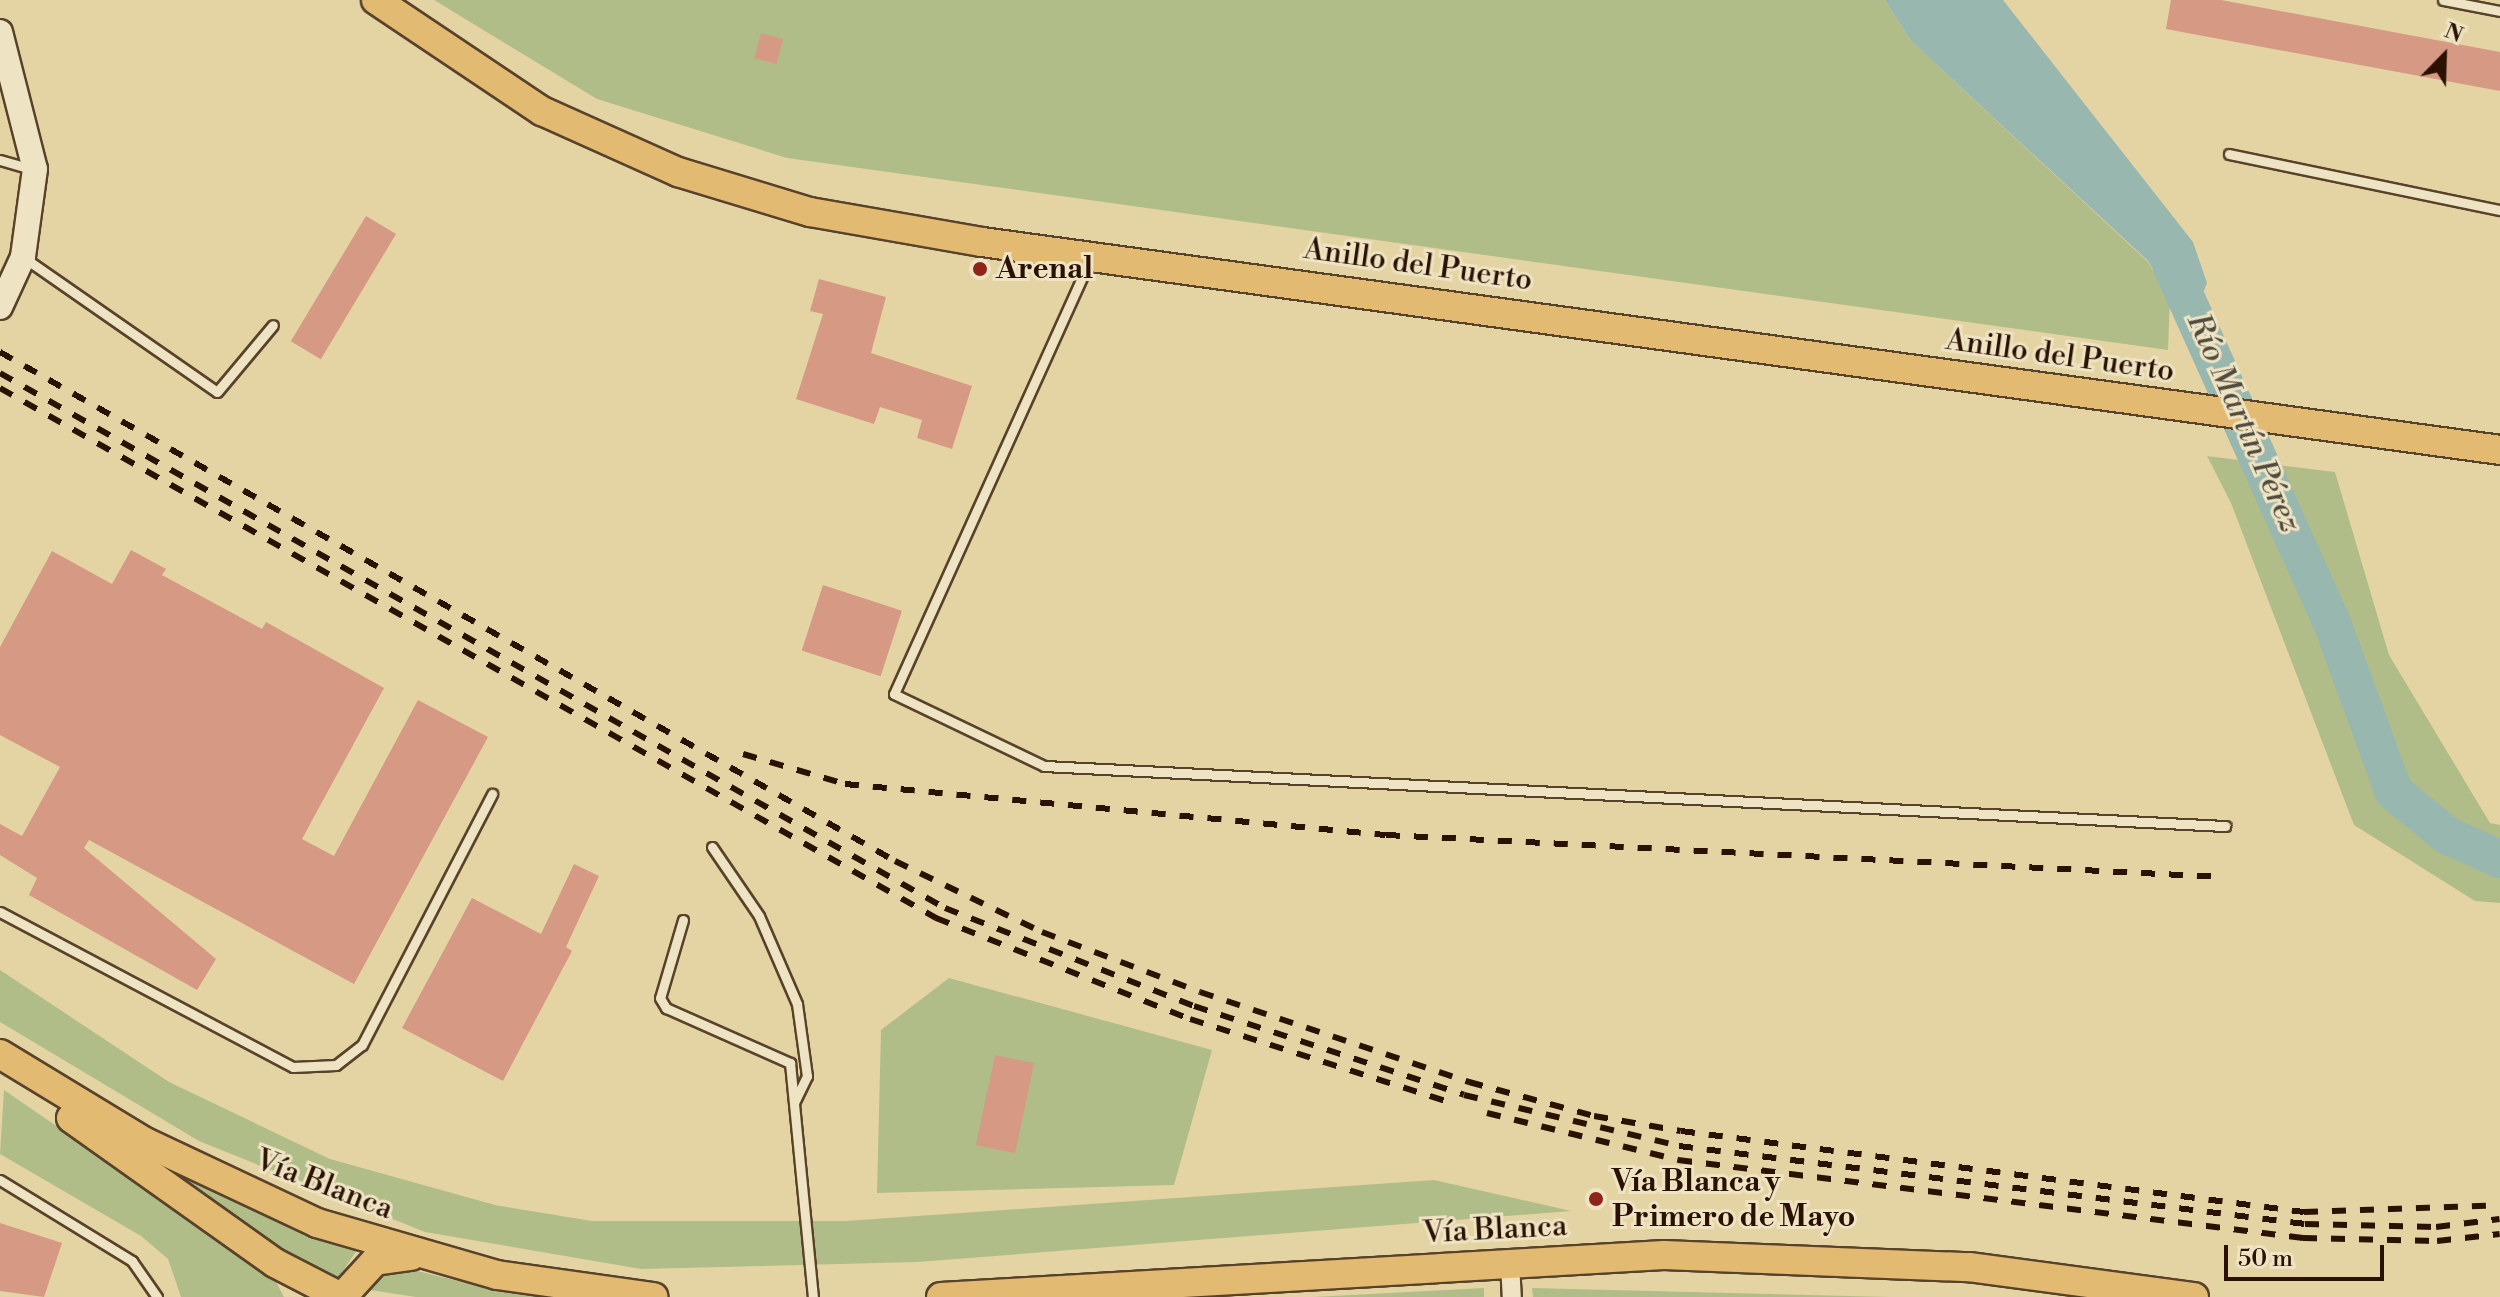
<!DOCTYPE html>
<html>
<head>
<meta charset="utf-8">
<style>
  body { margin:0 }
  #map { position:relative; width:2500px; height:1297px; overflow:hidden; background:#e5d4a3; font-family:"Libre Bodoni",serif }
  div>[style] { position:absolute }
  .green>* { inset:0; background:#b1bd88 }
  .water>* { inset:0; background:#98b7ae }
  .river>* { height:38px; margin:-19px; padding:0 19px; transform-origin:19px; border-radius:19px; background:#98b7ae }
  .building>* { inset:0; background:#d69983; transform-origin:0 0 }
  .roads { filter:drop-shadow(2px 0 #59422a) drop-shadow(-2px 0 #59422a) drop-shadow(0 2px #59422a) drop-shadow(0 -2px #59422a) }
  .service>* { height:9px; margin:-4.5px; padding:0 4.5px; transform-origin:4.5px; border-radius:4.5px; background:#eee3c3 }
  .minor>* { height:18px; margin:-9px; padding:0 9px; transform-origin:9px; border-radius:9px; background:#eee3c3 }
  .secondary>* { height:24px; margin:-12px; padding:0 12px; transform-origin:12px; border-radius:12px; background:#eee3c3 }
  .primary>* { height:28px; margin:-14px; padding:0 14px; transform-origin:14px; border-radius:14px; background:#e2ba72 }
  .rail>* { height:6px; margin-top:-3px; transform-origin:0; background:repeating-linear-gradient(90deg,#2a1102 0 14px,transparent 0 28px) }
  .dots>* { width:22px; height:22px; translate:-50% -50%; box-sizing:border-box; border:4px solid #eee3c3; border-radius:50% }
  span { translate:-50% -50%; white-space:nowrap; text-align:center; line-height:1.15; -webkit-text-stroke:6px #eee3c3; paint-order:stroke }
  .street-label { font-size:30px; color:#2a1102 }
  .poi-label { font-size:30px; color:#2a1102; font-weight:700 }
  .left { translate:0 -50%; text-align:left }
  .water-label { font-size:32px; color:#504b3e; font-style:italic }
  .north { position:absolute; left:2404px; top:16px; width:80px; height:80px; -webkit-text-stroke:6px #eee3c3; paint-order:stroke; rotate:23deg; font-size:22px; font-weight:700; line-height:32px; text-align:center; color:#2a1102 }
  .north::after { content:''; display:block; margin:auto; width:28px; height:36px; background:#2a1102; clip-path:polygon(50% 0,100% 100%,50% 72%,0 100%) }
  .scale { position:absolute; left:2224px; top:1245px; width:160px; height:36px; box-sizing:border-box; border:4px solid #2a1102; border-top:0; padding-left:10px; font-size:24px; line-height:28px; white-space:nowrap; color:#2a1102; -webkit-text-stroke:6px #eee3c3; paint-order:stroke }
</style>
</head>
<body>
<div id="map">
  <div class="green">
    <i style="clip-path:polygon(434px 0,1885px 0,1911px 41px,2148px 262px,2170px 298px,2168px 350px,787px 158px,597px 99px)"></i>
    <i style="clip-path:polygon(2207px 456px,2335px 472px,2389px 655px,2490px 823px,2500px 825px,2500px 903px,2475px 901px,2354px 825px,2231px 503px)"></i>
    <i style="clip-path:polygon(0 970px,169px 1082px,330px 1159px,495px 1205px,592px 1221px,846px 1221px,1434px 1180px,1571px 1211px,918px 1262px,641px 1269px,425px 1232px,199px 1141px,0 1022px)"></i>
    <i style="clip-path:polygon(949px 978px,1212px 1050px,1174px 1185px,877px 1193px,881px 1030px)"></i>
    <i style="clip-path:polygon(4px 1090px,272px 1274px,284px 1297px,181px 1297px,168px 1259px,141px 1236px,0 1154px)"></i>
    <i style="clip-path:polygon(100px 1128px,267px 1210px,357px 1250px,337px 1280px,255px 1235px)"></i>
    <i style="clip-path:polygon(409px 1269px,471px 1284px,566px 1297px,416px 1297px,363px 1289px,372px 1276px)"></i>
    <i style="clip-path:polygon(1484px 1288px,1484px 1297px,1313px 1297px)"></i>
    <i style="clip-path:polygon(1532px 1288px,1890px 1297px,1892px 1297px,1533px 1297px)"></i>
  </div>
  <div class="water">
    <i style="clip-path:polygon(1885px 0,2003px 0,2193px 242px,2207px 283px,2196px 311px,2170px 298px,2148px 261px,1911px 41px)"></i>
  </div>
  <div class="river">
    <i style="left:2172px;top:267px;width:387px;rotate:65.8deg"></i>
    <i style="left:2331px;top:620px;width:183px;rotate:69.9deg"></i>
    <i style="left:2394px;top:792px;width:70px;rotate:39.2deg"></i>
    <i style="left:2448px;top:836px;width:57px;rotate:23.9deg"></i>
  </div>
  <div class="building">
    <i style="clip-path:polygon(2171px 0,2221px 0,2500px 52px,2500px 91px,2166px 29px)"></i>
    <i style="left:761px;top:33px;width:23px;height:26px;rotate:15deg"></i>
    <i style="left:366px;top:216px;width:35px;height:146px;rotate:31deg"></i>
    <i style="clip-path:polygon(819px 279px,886px 297px,871px 353px,972px 386px,952px 449px,917px 438px,922px 420px,880px 407px,874px 424px,796px 399px,823px 314px,810px 311px)"></i>
    <i style="clip-path:polygon(131px 550px,166px 569px,162px 575px,262px 629px,266px 622px,384px 688px,302px 839px,334px 856px,418px 700px,488px 737px,354px 984px,89px 840px,84px 848px,216px 959px,197px 990px,29px 895px,37px 878px,0 855px,0 824px,22px 836px,60px 767px,0 735px,0 647px,52px 551px,112px 584px)"></i>
    <i style="left:823px;top:585px;width:83px;height:69px;rotate:18deg"></i>
    <i style="clip-path:polygon(574px 864px,599px 876px,566px 947px,572px 951px,503px 1081px,402px 1028px,472px 898px,541px 934px)"></i>
    <i style="left:995px;top:1055px;width:40px;height:92px;rotate:12deg"></i>
    <i style="clip-path:polygon(0 1223px,62px 1243px,44px 1297px,0 1291px)"></i>
  </div>
  <div class="roads">
    <div class="service">
      <i style="left:2443px;top:0;width:58px;rotate:10.9deg"></i>
      <i style="left:2229px;top:154px;width:277px;rotate:11.7deg"></i>
      <i style="left:0;top:160px;width:32px;rotate:16deg"></i>
      <i style="left:23px;top:257px;width:236px;rotate:34.8deg"></i>
      <i style="left:217px;top:392px;width:87px;rotate:-50.1deg"></i>
      <i style="left:1089px;top:262px;width:474px;rotate:114.3deg"></i>
      <i style="left:894px;top:694px;width:166px;rotate:25.6deg"></i>
      <i style="left:1044px;top:766px;width:1183px;rotate:2.91deg"></i>
      <i style="left:712px;top:847px;width:83px;rotate:55.7deg"></i>
      <i style="left:759px;top:916px;width:96px;rotate:66.6deg"></i>
      <i style="left:797px;top:1004px;width:73px;rotate:82.1deg"></i>
      <i style="left:807px;top:1076px;width:28px;rotate:116deg"></i>
      <i style="left:0;top:912px;width:331px;rotate:27.9deg"></i>
      <i style="left:293px;top:1067px;width:43px;rotate:-2.7deg"></i>
      <i style="left:336px;top:1065px;width:33px;rotate:-38deg"></i>
      <i style="left:362px;top:1045px;width:283px;rotate:-62.6deg"></i>
      <i style="left:683px;top:920px;width:81px;rotate:106.4deg"></i>
      <i style="left:660px;top:998px;width:12px;rotate:59deg"></i>
      <i style="left:666px;top:1008px;width:136px;rotate:23.9deg"></i>
      <i style="left:790px;top:1063px;width:235px;rotate:84.4deg"></i>
      <i style="left:0;top:1180px;width:155px;rotate:31.5deg"></i>
      <i style="left:132px;top:1261px;width:44px;rotate:55.2deg"></i>
    </div>
    <div class="minor">
      <i style="left:1510px;top:1263px;width:34px;rotate:87deg"></i>
    </div>
    <div class="secondary">
      <i style="left:0;top:32px;width:141px;rotate:75.7deg"></i>
      <i style="left:35px;top:169px;width:89px;rotate:97.8deg"></i>
      <i style="left:23px;top:257px;width:55px;rotate:114.7deg"></i>
    </div>
    <div class="primary">
      <i style="left:376px;top:0;width:200px;rotate:33.8deg"></i>
      <i style="left:542px;top:111px;width:149px;rotate:24.2deg"></i>
      <i style="left:678px;top:172px;width:138px;rotate:16.9deg"></i>
      <i style="left:810px;top:212px;width:175px;rotate:9.9deg"></i>
      <i style="left:982px;top:242px;width:1532px;rotate:7.8deg"></i>
      <i style="left:0;top:1054px;width:170px;rotate:31.3deg"></i>
      <i style="left:145px;top:1142px;width:190px;rotate:25.2deg"></i>
      <i style="left:317px;top:1223px;width:187px;rotate:16.1deg"></i>
      <i style="left:497px;top:1275px;width:158px;rotate:8deg"></i>
      <i style="left:71px;top:1118px;width:250px;rotate:35.4deg"></i>
      <i style="left:275px;top:1263px;width:74px;rotate:27.3deg"></i>
      <i style="left:342px;top:1297px;width:49px;rotate:-47.5deg"></i>
      <i style="left:375px;top:1261px;width:36px;rotate:-8deg"></i>
      <i style="left:941px;top:1297px;width:724px;rotate:-3.32deg"></i>
      <i style="left:1664px;top:1255px;width:305px;rotate:2.3deg"></i>
      <i style="left:1969px;top:1267px;width:227px;rotate:7.6deg"></i>
    </div>
  </div>
  <div class="rail">
    <i style="left:0;top:352px;width:1030px;rotate:29.63deg"></i>
    <i style="left:895px;top:861px;width:163px;rotate:25.8deg"></i>
    <i style="left:1042px;top:932px;width:169px;rotate:20.8deg"></i>
    <i style="left:1200px;top:992px;width:284px;rotate:18.5deg"></i>
    <i style="left:1469px;top:1082px;width:130px;rotate:15.2deg"></i>
    <i style="left:1594px;top:1116px;width:88px;rotate:9.8deg"></i>
    <i style="left:1681px;top:1131px;width:628px;rotate:7.41deg"></i>
    <i style="left:2304px;top:1212px;width:196px;rotate:-2deg"></i>
    <i style="left:0;top:373px;width:1086px;rotate:29.52deg"></i>
    <i style="left:945px;top:908px;width:268px;rotate:21.5deg"></i>
    <i style="left:1194px;top:1006px;width:284px;rotate:18.2deg"></i>
    <i style="left:1464px;top:1095px;width:221px;rotate:13.3deg"></i>
    <i style="left:1679px;top:1146px;width:631px;rotate:7.1deg"></i>
    <i style="left:2305px;top:1224px;width:131px;rotate:1.3deg"></i>
    <i style="left:2436px;top:1227px;width:64px;rotate:-7.1deg"></i>
    <i style="left:0;top:388px;width:1076px;rotate:29.52deg"></i>
    <i style="left:936px;top:918px;width:273px;rotate:21.7deg"></i>
    <i style="left:1190px;top:1019px;width:268px;rotate:17.8deg"></i>
    <i style="left:743px;top:754px;width:106px;rotate:16.4deg"></i>
    <i style="left:845px;top:784px;width:543px;rotate:5.39deg"></i>
    <i style="left:1386px;top:835px;width:836px;rotate:2.88deg"></i>
    <i style="left:1487px;top:1113px;width:197px;rotate:13.8deg"></i>
    <i style="left:1678px;top:1160px;width:630px;rotate:7.11deg"></i>
    <i style="left:2303px;top:1238px;width:134px;rotate:1.3deg"></i>
    <i style="left:2437px;top:1241px;width:63px;rotate:-6.3deg"></i>
  </div>
  <div class="dots">
    <i style="left:980px;top:269px;background:#8f2418"></i>
    <i style="left:1596px;top:1199px;background:#8f2418"></i>
  </div>
  <div class="street-label">
    <span style="left:1418px;top:265px;rotate:8deg">Anillo del Puerto</span>
    <span style="left:2060px;top:356px;rotate:8deg">Anillo del Puerto</span>
    <span style="left:324px;top:1185px;rotate:21deg">Vía Blanca</span>
    <span style="left:1495px;top:1230px;rotate:-3deg">Vía Blanca</span>
  </div>
  <div class="poi-label">
    <span class="left" style="left:996px;top:269px">Arenal</span>
    <span class="left" style="left:1612px;top:1199px">Vía Blanca y<br>Primero de Mayo</span>
  </div>
  <div class="water-label">
    <span style="left:2244px;top:423px;rotate:66deg">Río Martín Pérez</span>
  </div>
  <div class="north">N</div>
  <div class="scale">50 m</div>
</div>
</body>
</html>
